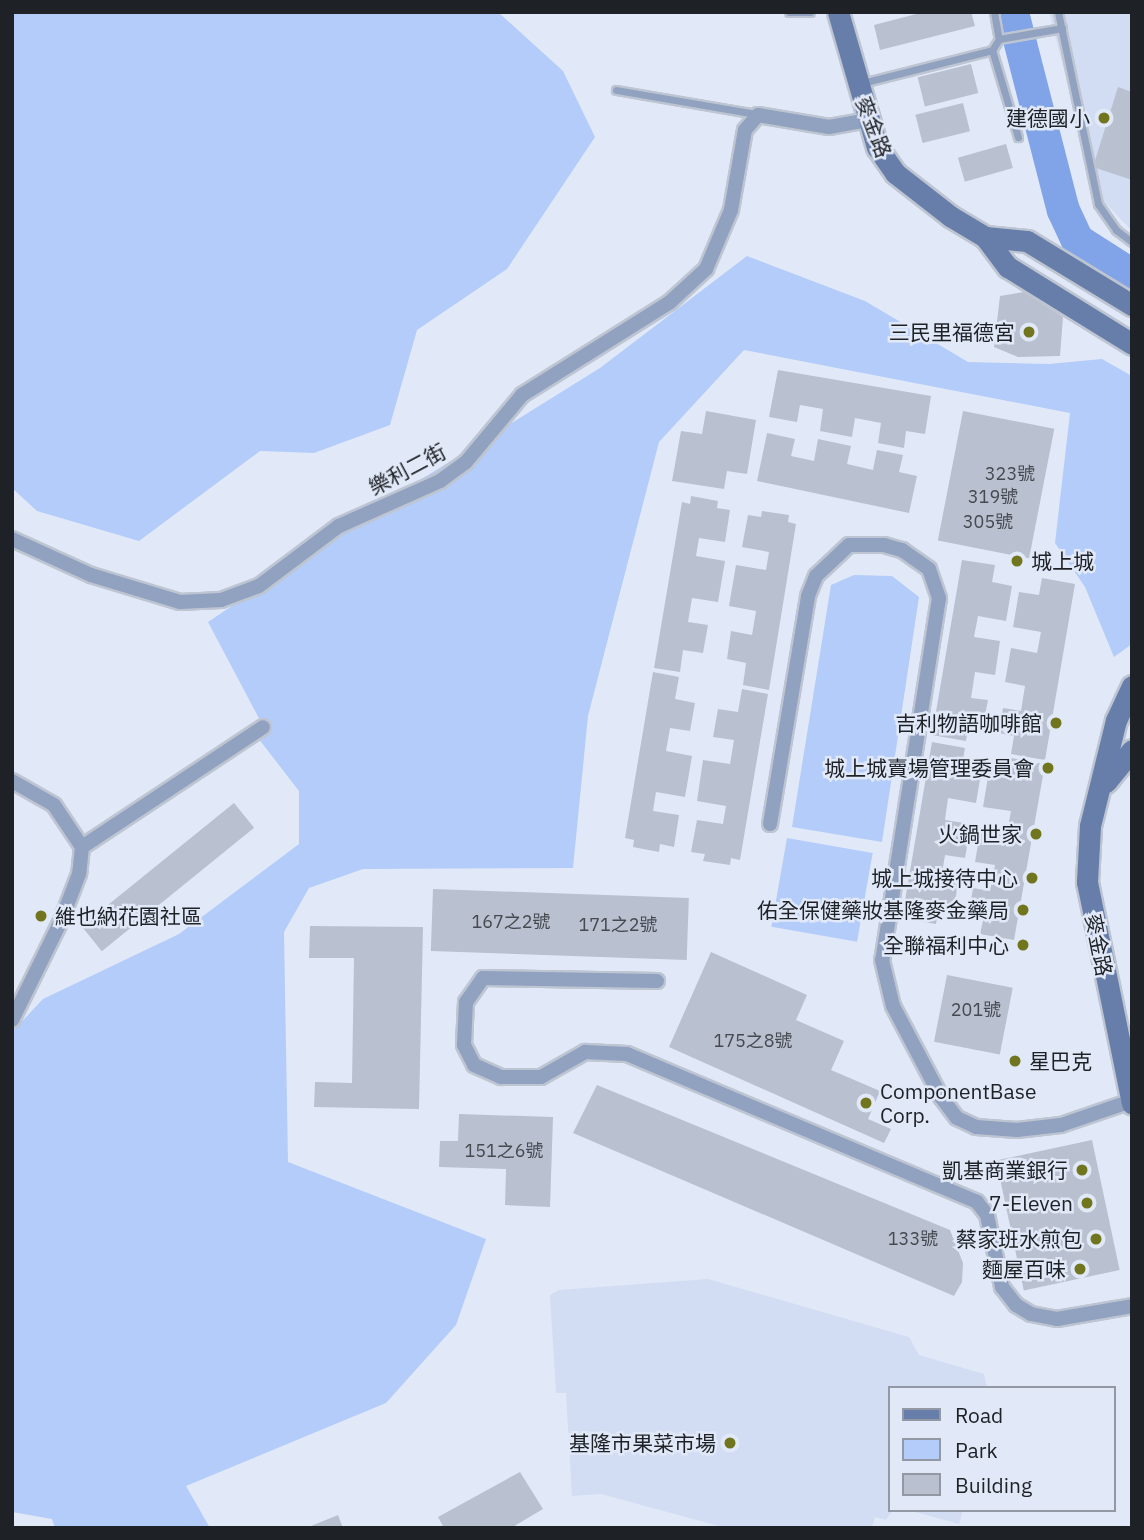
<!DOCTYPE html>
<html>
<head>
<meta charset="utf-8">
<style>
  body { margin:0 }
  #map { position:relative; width:1144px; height:1540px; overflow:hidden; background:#e1e9f8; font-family:"IBM Plex Sans","Noto Sans TC",sans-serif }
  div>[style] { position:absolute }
  .built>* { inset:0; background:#d2ddf3 }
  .green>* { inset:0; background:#b4ccf9; transform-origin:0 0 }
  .river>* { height:33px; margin:-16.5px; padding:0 16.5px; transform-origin:16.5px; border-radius:16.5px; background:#81a4e8 }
  .building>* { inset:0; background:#b9c0cf; transform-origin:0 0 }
  .roads { filter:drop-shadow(2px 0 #bec5d2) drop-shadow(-2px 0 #bec5d2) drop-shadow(0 2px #bec5d2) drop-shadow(0 -2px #bec5d2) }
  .lane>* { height:7px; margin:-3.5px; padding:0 3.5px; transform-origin:3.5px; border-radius:3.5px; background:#91a1c0 }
  .street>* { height:14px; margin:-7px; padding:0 7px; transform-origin:7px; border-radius:7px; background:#91a1c0 }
  .secondary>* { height:21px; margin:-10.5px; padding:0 10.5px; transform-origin:10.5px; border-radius:10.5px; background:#677eaa }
  .dots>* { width:19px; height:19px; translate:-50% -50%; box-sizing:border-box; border:4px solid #e1e9f8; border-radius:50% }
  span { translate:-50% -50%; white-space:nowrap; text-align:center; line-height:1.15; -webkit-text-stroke:5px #e1e9f8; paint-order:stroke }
  .number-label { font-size:18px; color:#454950 }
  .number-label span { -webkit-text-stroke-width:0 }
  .poi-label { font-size:21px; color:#1e2126 }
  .right { translate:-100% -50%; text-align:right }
  .left { translate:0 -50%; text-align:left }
  .street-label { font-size:21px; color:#1e2126 }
  .frame { position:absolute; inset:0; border:14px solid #1e2126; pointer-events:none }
  .legend { position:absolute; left:888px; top:1386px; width:228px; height:126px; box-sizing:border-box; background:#e1e9f8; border:2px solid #9399a4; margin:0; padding:9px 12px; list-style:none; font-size:21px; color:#1e2126 }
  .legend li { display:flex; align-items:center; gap:14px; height:35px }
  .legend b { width:35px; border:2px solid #9399a4 }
</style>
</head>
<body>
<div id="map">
  <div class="built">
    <i style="clip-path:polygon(1049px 12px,1132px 12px,1132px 231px,1096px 193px)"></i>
    <i style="clip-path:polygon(708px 1279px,909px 1337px,919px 1355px,984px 1374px,987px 1388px,890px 1388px,893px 1510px,886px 1520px,875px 1517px,872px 1528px,726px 1528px,601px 1494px,572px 1496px,566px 1393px,556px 1393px,550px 1295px,559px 1290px)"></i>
    <i style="clip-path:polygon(908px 1510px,963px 1510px,959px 1524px)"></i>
  </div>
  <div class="green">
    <i style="clip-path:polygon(12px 12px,498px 12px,563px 71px,595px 137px,507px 269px,417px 330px,390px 425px,314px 453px,260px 451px,139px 541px,37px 511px,12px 488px)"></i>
    <i style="clip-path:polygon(747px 256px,865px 301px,968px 362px,1049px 364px,1102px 359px,1132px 376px,1132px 644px,1114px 657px,1085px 587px,1055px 543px,1070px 413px,744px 350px,659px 442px,588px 716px,573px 868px,363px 869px,309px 888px,284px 932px,288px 1162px,486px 1239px,456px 1325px,386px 1403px,186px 1486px,210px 1528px,55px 1528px,52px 1519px,12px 1512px,12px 1032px,43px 999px,179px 934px,299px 844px,299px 791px,258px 738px,263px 726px,208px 622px,409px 487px,600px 368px)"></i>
    <i style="clip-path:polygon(854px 575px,892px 576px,919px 597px,882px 842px,792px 827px,831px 585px)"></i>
    <i style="left:787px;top:838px;width:87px;height:90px;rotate:10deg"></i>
  </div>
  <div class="river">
    <i style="left:1012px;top:12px;width:204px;rotate:75.6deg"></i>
    <i style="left:1063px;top:210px;width:33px;rotate:65deg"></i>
    <i style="left:1077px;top:240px;width:65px;rotate:32.5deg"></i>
  </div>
  <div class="building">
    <i style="clip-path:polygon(924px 12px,971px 12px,975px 26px,880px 50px,874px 25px)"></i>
    <i style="left:971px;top:64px;width:30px;height:55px;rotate:76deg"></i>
    <i style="clip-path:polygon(1118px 87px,1132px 92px,1132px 180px,1093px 167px)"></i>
    <i style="left:963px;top:103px;width:29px;height:49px;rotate:76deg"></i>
    <i style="left:1006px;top:144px;width:25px;height:50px;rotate:74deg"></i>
    <i style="clip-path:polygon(1024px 292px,1063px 317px,1060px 356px,1018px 357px,994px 347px,1000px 296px)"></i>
    <i style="clip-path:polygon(778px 370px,931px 396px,925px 434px,906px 431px,904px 448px,878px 443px,881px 423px,855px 418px,852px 437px,820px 431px,823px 409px,800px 405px,797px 422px,769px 417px)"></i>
    <i style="clip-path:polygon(706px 411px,756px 420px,747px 474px,727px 471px,724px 489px,672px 481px,681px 431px,702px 434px)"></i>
    <i style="left:963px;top:411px;width:93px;height:132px;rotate:11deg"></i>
    <i style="clip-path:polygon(767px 433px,795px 439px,791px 456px,814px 461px,818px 439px,851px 446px,847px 464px,873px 470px,877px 450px,903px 455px,899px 472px,917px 476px,909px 513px,757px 481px)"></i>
    <i style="clip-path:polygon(691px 496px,718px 501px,717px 508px,730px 510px,725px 542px,699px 538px,696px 556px,725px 561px,718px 602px,692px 598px,688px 622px,708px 625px,703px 653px,683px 650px,680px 672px,654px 668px,682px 502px,690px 504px)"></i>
    <i style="clip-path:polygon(762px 511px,789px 515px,788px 522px,796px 524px,769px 690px,743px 685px,746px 663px,727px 659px,731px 631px,752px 635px,756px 611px,729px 606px,736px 565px,766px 570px,769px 552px,742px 547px,748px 515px,761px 517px)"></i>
    <i style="clip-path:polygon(962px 560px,995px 565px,992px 582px,1012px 586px,1006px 621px,978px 616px,974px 637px,1000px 641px,995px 675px,975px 672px,971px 698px,988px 700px,983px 726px,969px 723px,966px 741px,932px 735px)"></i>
    <i style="clip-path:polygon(1042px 578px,1075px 584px,1045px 760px,1011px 754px,1014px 736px,999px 733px,1003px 708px,1021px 711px,1025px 686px,1005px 682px,1011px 648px,1037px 653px,1041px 632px,1013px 627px,1019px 592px,1039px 595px)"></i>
    <i style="clip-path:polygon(653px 672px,679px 677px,675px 699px,695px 703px,690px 731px,670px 728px,666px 751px,692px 756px,685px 797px,656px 792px,653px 811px,679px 815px,674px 847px,660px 844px,659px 852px,633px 847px,634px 840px,625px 838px)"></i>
    <i style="clip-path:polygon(742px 689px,768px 694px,740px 860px,731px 858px,730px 865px,703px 861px,705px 854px,691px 852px,697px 820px,723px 824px,726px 806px,697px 801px,703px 760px,730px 764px,734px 740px,713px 737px,718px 709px,738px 712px)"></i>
    <i style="clip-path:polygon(932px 742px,965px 748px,962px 765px,982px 768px,976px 803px,948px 798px,945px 820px,971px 824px,965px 858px,945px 855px,941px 880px,958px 883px,954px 908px,939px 906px,936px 924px,902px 918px)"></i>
    <i style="clip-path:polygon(1011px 758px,1045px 764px,1014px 940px,980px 934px,984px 916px,969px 913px,973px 888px,990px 891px,995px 865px,975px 862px,981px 828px,1007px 833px,1011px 811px,983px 807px,989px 771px,1009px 775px)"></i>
    <i style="left:234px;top:803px;width:32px;height:196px;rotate:51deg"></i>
    <i style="left:433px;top:889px;width:256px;height:62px;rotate:2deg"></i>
    <i style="clip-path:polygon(310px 926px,423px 927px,419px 1109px,314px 1107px,315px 1082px,352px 1083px,354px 958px,309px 958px)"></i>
    <i style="clip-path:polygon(711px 952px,807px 995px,796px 1020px,844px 1041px,831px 1070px,880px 1091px,868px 1119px,891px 1129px,884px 1143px,669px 1047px)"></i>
    <i style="left:947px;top:975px;width:67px;height:68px;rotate:11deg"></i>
    <i style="clip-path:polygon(597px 1085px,950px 1230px,963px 1263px,962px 1282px,954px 1296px,573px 1133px)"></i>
    <i style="clip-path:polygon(459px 1114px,553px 1117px,550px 1207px,505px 1205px,506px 1169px,439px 1167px,440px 1141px,458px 1141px)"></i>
    <i style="left:1092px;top:1140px;width:133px;height:98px;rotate:78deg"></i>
    <i style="clip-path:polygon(520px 1472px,543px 1509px,511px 1528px,444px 1528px,438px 1517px)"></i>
    <i style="clip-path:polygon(338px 1515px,343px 1528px,306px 1528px)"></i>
  </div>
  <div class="roads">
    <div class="lane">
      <i style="left:789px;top:12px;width:21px"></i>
      <i style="left:994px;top:12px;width:27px;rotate:80deg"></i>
      <i style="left:999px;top:39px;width:13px;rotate:122deg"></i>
      <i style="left:992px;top:50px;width:91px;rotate:73.4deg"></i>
      <i style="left:1058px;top:12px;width:196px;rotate:78.2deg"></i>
      <i style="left:1098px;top:204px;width:32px;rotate:55deg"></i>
      <i style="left:1116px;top:230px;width:20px;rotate:37deg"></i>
      <i style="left:999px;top:39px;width:64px;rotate:-9.9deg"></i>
      <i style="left:862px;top:83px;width:134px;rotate:-14.2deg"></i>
      <i style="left:616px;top:90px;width:143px;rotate:9.7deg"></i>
    </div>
    <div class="street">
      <i style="left:12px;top:539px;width:87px;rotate:24.5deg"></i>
      <i style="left:91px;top:575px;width:93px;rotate:16.9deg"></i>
      <i style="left:180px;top:602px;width:41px;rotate:-2.8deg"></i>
      <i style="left:221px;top:600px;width:40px;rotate:-20.2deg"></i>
      <i style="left:259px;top:586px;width:100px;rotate:-36.9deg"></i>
      <i style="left:339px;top:526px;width:111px;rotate:-24deg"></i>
      <i style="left:440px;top:481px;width:32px;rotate:-36deg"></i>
      <i style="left:466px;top:462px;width:87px;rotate:-50.1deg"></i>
      <i style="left:522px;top:395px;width:175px;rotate:-32.1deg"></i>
      <i style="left:670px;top:302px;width:49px;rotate:-42.5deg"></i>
      <i style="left:706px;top:269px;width:64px;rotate:-67deg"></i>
      <i style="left:731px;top:210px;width:81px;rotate:-80.1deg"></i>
      <i style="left:745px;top:130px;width:20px;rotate:-49deg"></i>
      <i style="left:758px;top:115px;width:72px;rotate:9.6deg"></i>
      <i style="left:829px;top:127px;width:39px;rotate:-10deg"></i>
      <i style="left:12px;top:781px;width:48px;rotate:29.7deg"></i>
      <i style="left:54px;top:805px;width:50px;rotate:56.3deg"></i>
      <i style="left:82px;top:847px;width:27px;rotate:96deg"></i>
      <i style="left:79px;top:874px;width:50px;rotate:111deg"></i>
      <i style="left:61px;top:921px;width:110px;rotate:116.3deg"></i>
      <i style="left:770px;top:824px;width:231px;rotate:-80.5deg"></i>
      <i style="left:808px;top:596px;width:22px;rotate:-68deg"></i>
      <i style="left:816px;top:576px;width:45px;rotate:-43.2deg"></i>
      <i style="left:849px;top:545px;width:35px"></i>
      <i style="left:884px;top:545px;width:19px;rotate:16deg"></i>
      <i style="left:902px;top:550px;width:33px;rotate:35deg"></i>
      <i style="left:929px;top:569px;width:31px;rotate:71deg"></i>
      <i style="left:939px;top:598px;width:366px;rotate:98.9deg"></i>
      <i style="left:882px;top:960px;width:47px;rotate:76.6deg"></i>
      <i style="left:893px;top:1006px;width:103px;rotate:62.2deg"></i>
      <i style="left:941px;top:1097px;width:26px;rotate:53deg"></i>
      <i style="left:957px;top:1118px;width:21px;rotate:25deg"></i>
      <i style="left:976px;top:1127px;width:41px;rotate:4.2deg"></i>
      <i style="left:1017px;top:1130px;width:44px;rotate:-6.5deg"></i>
      <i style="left:1061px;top:1125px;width:74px;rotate:-18.9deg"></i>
      <i style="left:82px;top:847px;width:217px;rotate:-33.5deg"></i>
      <i style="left:657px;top:981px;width:174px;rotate:-179deg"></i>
      <i style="left:483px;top:978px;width:29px;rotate:125deg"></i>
      <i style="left:466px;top:1002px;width:43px;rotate:92.7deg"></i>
      <i style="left:464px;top:1045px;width:22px;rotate:63deg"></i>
      <i style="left:474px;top:1065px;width:30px;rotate:24deg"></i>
      <i style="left:501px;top:1077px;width:40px"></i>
      <i style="left:541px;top:1077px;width:51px;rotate:-29.6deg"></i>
      <i style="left:585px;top:1052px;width:42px;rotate:2.7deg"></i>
      <i style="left:627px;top:1054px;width:380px;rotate:22.9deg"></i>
      <i style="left:977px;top:1202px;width:16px;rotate:52deg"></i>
      <i style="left:987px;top:1215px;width:74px;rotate:78.2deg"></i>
      <i style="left:1002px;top:1287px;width:23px;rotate:52deg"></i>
      <i style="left:1016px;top:1305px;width:17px;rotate:31deg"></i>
      <i style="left:1031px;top:1314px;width:26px;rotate:11deg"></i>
      <i style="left:1057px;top:1319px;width:76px;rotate:-9.8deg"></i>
    </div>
    <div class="secondary">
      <i style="left:838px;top:12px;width:141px;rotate:73.9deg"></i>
      <i style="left:877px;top:147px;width:32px;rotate:55deg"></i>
      <i style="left:895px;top:173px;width:70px;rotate:38deg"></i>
      <i style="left:950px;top:216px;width:41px;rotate:31deg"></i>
      <i style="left:985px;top:237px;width:38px;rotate:53deg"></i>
      <i style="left:1008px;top:267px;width:146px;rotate:31.8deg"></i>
      <i style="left:985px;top:237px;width:42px;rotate:5.4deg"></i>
      <i style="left:1027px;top:241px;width:123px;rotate:31.4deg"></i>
      <i style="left:1132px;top:686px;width:38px;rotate:115deg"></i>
      <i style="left:1116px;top:720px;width:109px;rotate:103.8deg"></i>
      <i style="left:1090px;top:826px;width:56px;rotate:93.1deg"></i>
      <i style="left:1087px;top:882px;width:226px;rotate:78.5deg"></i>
      <i style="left:1106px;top:782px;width:41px;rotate:-50.9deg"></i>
    </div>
  </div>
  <div class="dots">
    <i style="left:1104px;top:118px;background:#71761e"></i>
    <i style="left:1029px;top:332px;background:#71761e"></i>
    <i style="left:1017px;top:561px;background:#71761e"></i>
    <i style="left:1056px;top:723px;background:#71761e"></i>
    <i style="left:1048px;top:768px;background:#71761e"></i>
    <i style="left:1036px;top:834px;background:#71761e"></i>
    <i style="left:1032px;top:878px;background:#71761e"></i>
    <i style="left:1023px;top:910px;background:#71761e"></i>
    <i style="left:41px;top:916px;background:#71761e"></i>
    <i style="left:1023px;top:945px;background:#71761e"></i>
    <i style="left:1015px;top:1061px;background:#71761e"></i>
    <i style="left:866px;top:1103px;background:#71761e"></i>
    <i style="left:1082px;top:1170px;background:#71761e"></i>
    <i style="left:1087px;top:1203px;background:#71761e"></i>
    <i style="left:1096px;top:1239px;background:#71761e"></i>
    <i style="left:1080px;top:1269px;background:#71761e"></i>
    <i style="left:730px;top:1443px;background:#71761e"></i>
  </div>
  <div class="number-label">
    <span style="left:1010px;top:474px">323號</span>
    <span style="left:993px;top:497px">319號</span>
    <span style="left:988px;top:522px">305號</span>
    <span style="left:511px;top:922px">167之2號</span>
    <span style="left:618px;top:925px">171之2號</span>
    <span style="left:976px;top:1010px">201號</span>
    <span style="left:753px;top:1041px">175之8號</span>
    <span style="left:504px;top:1151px">151之6號</span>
    <span style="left:913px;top:1239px">133號</span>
  </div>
  <div class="poi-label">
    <span class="right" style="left:1090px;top:118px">建德國小</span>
    <span class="right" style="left:1015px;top:332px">三民里福德宮</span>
    <span class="left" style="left:1031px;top:561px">城上城</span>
    <span class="right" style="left:1042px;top:723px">吉利物語咖啡館</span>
    <span class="right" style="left:1034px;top:768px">城上城賣場管理委員會</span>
    <span class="right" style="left:1022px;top:834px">火鍋世家</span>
    <span class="right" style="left:1018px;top:878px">城上城接待中心</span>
    <span class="right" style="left:1009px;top:910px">佑全保健藥妝基隆麥金藥局</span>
    <span class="left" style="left:55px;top:916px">維也納花園社區</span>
    <span class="right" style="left:1009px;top:945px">全聯福利中心</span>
    <span class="left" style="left:1029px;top:1061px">星巴克</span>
    <span class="left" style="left:880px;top:1103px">ComponentBase<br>Corp.</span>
    <span class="right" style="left:1068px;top:1170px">凱基商業銀行</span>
    <span class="right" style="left:1073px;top:1203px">7-Eleven</span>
    <span class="right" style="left:1082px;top:1239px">蔡家班水煎包</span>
    <span class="right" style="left:1066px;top:1269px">麵屋百味</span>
    <span class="right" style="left:716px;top:1443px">基隆市果菜市場</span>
  </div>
  <div class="street-label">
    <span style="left:874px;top:127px;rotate:69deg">麥金路</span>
    <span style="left:407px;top:469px;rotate:-28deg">樂利二街</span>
    <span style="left:1099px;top:945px;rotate:79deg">麥金路</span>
  </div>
  <div class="frame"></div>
  <ul class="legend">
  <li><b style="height:9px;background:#677eaa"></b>Road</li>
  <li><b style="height:19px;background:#b4ccf9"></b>Park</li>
  <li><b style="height:19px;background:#b9c0cf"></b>Building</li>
  </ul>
</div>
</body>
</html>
